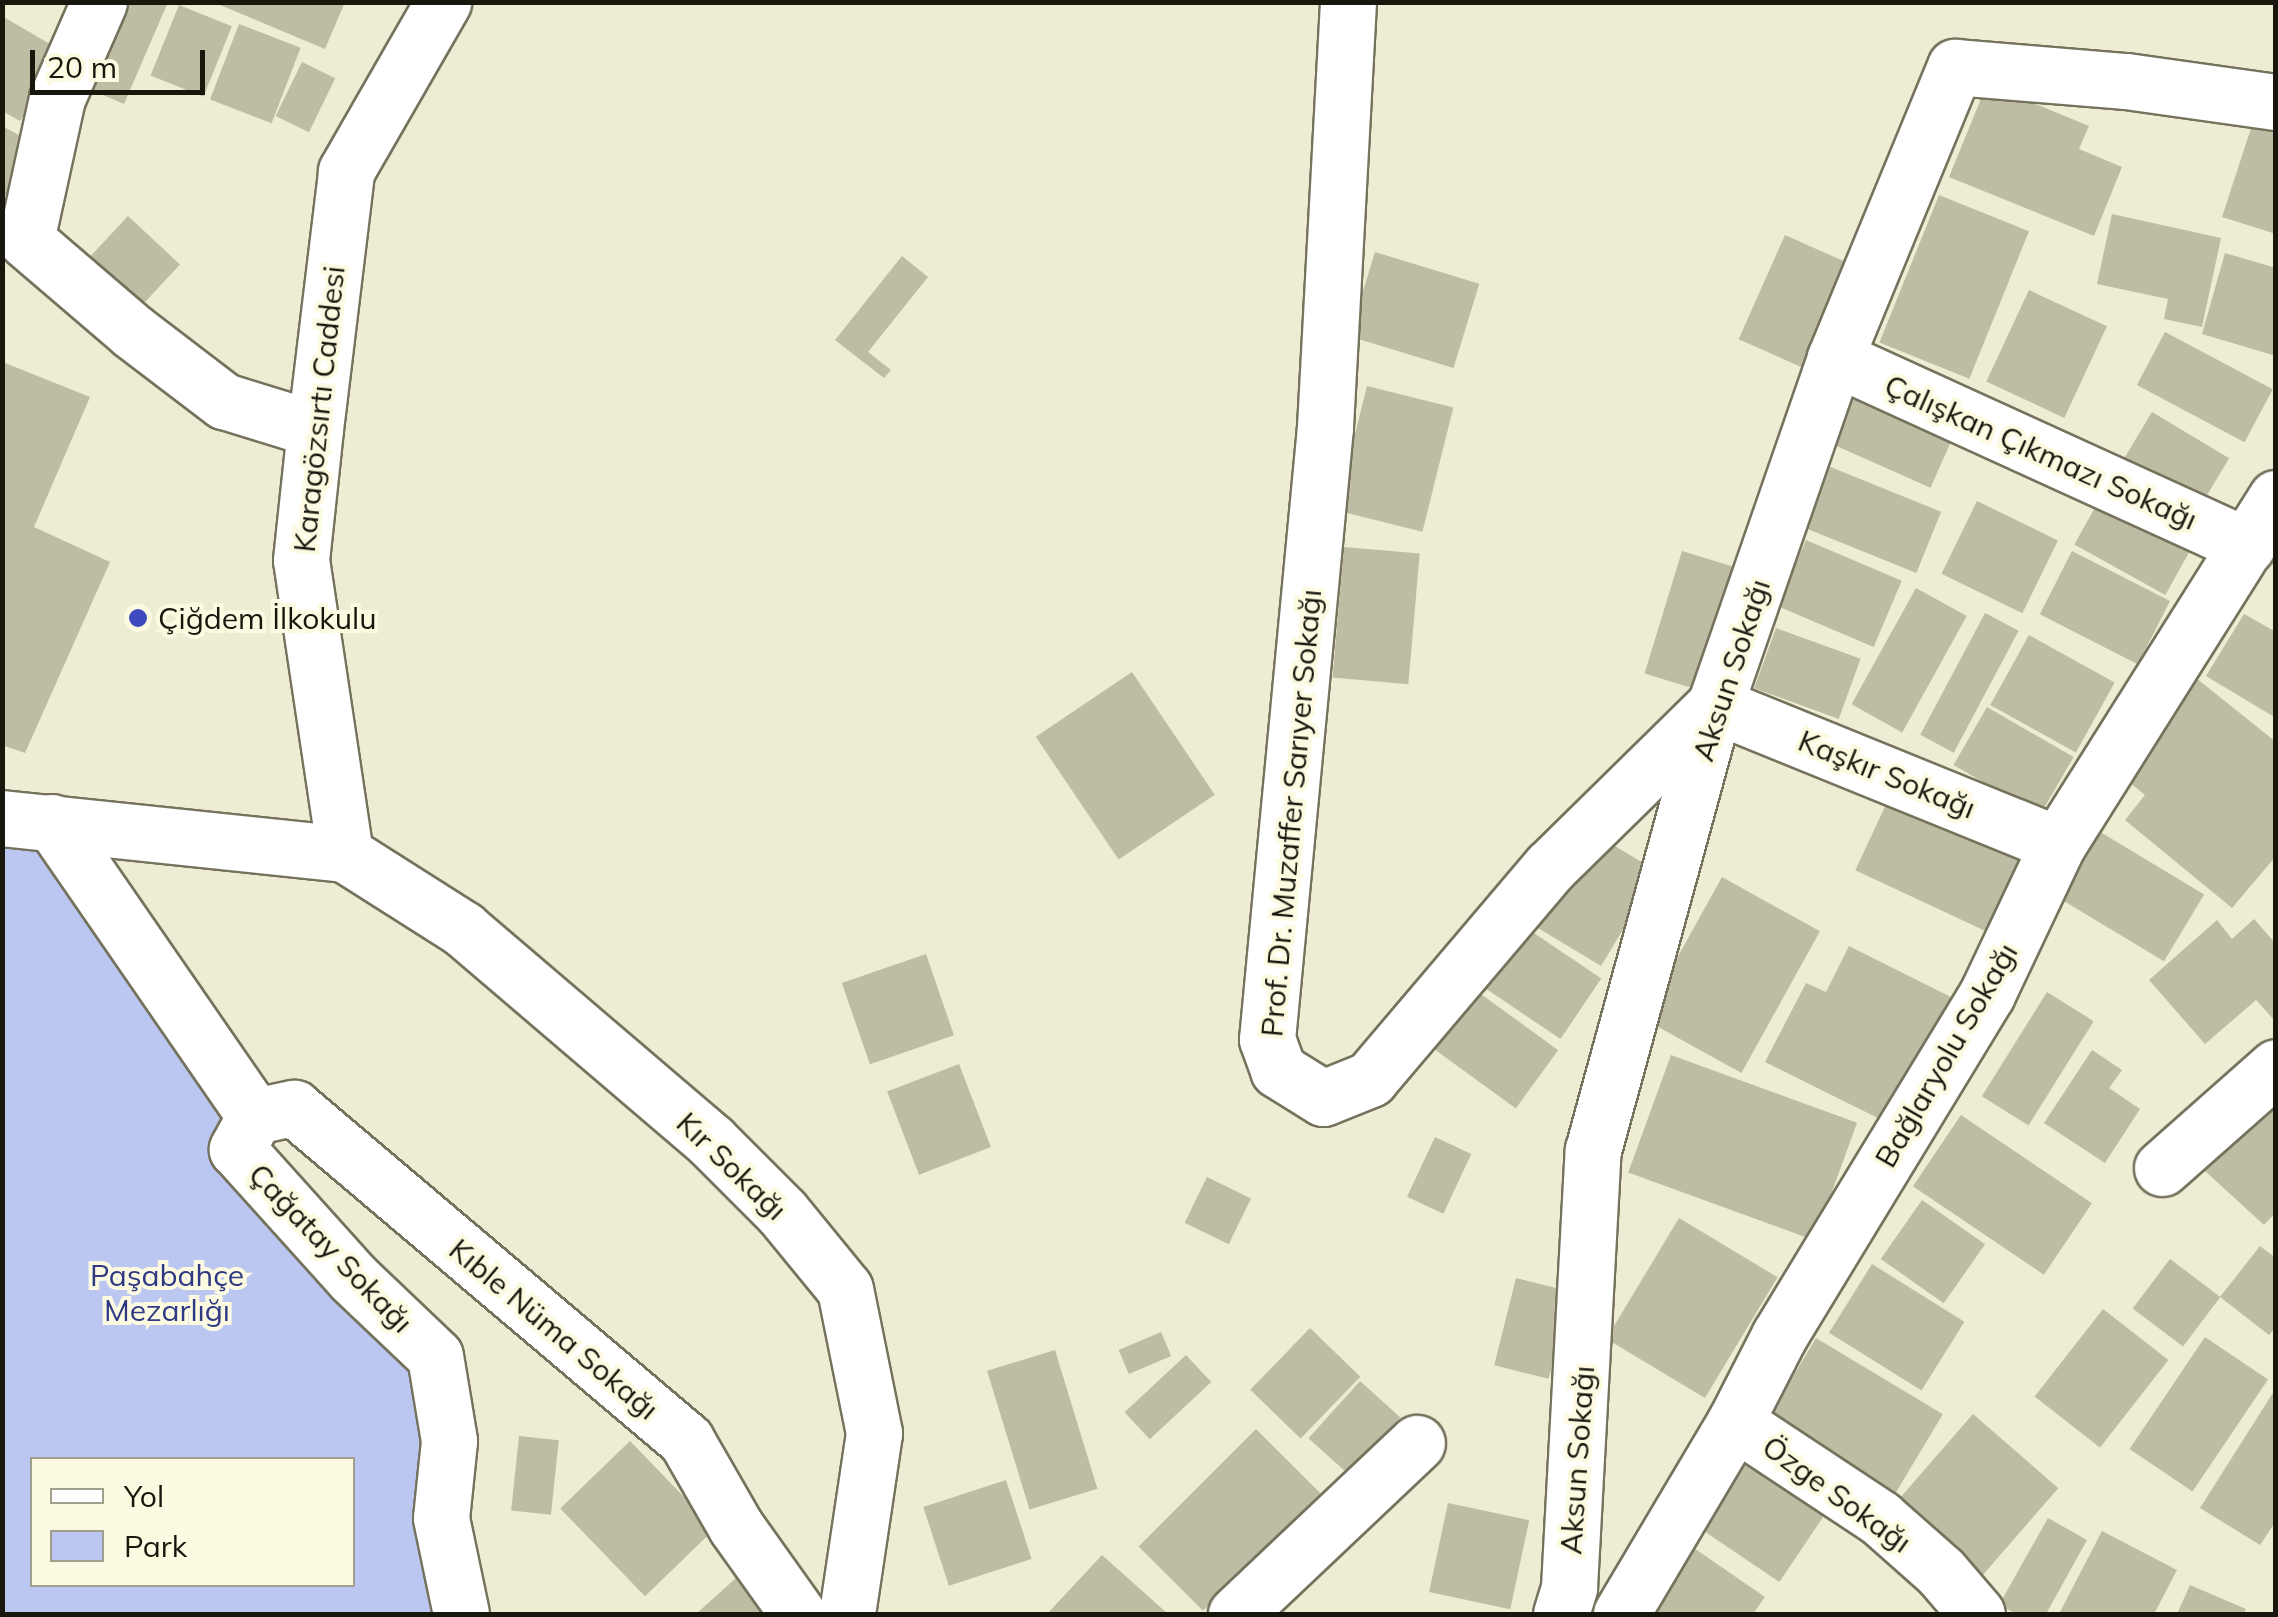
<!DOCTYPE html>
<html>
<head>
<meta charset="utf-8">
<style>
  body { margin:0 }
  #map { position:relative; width:2278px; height:1617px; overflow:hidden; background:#eeecd3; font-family:Mulish,sans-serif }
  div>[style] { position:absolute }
  .green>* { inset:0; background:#bcc7f1 }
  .building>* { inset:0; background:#bebca3; transform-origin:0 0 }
  .roads { filter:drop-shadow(2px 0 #75735d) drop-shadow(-2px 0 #75735d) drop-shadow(0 2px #75735d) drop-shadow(0 -2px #75735d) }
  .minor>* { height:55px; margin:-27.5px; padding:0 27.5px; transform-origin:27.5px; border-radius:27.5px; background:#fff }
  .tertiary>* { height:55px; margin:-27.5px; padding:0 27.5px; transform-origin:27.5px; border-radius:27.5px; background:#fff }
  .dots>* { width:28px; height:28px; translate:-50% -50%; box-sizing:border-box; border:5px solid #fcfae0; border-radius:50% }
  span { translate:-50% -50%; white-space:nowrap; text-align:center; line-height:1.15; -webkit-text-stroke:8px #fcfae0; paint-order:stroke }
  .street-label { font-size:30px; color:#17170e }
  .poi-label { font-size:30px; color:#17170e }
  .left { translate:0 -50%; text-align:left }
  .park-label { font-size:30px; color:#2f3983 }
  .frame { position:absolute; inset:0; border:5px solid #17170e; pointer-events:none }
  .legend { position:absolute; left:30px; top:1457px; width:325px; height:130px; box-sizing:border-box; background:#fcfae0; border:2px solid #a09f8c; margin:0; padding:12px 18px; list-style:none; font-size:30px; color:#17170e }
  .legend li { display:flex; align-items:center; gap:20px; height:50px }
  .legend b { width:50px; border:2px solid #a09f8c }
  .scale { position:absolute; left:30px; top:50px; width:175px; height:45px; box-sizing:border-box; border:5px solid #17170e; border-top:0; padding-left:12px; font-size:30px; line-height:35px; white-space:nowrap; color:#17170e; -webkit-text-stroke:8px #fcfae0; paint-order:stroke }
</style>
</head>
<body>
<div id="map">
  <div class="green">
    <i style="clip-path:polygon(evenodd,2px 818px,52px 822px,413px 1362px,460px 1614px,3px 1614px,2px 818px,32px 1460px,352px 1460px,352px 1584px,32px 1584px,32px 1460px)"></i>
  </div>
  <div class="building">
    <i style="clip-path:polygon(110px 2px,168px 2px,124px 104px,75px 83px)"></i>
    <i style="clip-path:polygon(213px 2px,345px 2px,325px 49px)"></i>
    <i style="left:179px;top:5px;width:57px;height:76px;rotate:22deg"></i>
    <i style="clip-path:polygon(2px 16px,67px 54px,20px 121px,2px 111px)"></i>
    <i style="left:239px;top:24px;width:66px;height:81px;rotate:21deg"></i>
    <i style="left:302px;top:62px;width:37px;height:60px;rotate:26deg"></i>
    <i style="clip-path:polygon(1987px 84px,2089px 126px,2079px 149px,2122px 167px,2094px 236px,1949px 177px)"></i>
    <i style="clip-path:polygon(2254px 119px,2276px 126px,2276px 234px,2222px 217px)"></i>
    <i style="clip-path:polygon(26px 124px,12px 198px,2px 193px,2px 126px,19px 135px)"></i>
    <i style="left:1939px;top:195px;width:97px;height:159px;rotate:22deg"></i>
    <i style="clip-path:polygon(2112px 214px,2221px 238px,2202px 327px,2164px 319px,2168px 299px,2097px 284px)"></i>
    <i style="left:128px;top:216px;width:71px;height:66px;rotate:43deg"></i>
    <i style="left:1785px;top:235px;width:82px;height:114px;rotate:24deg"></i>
    <i style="left:1375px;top:252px;width:109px;height:88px;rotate:17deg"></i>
    <i style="clip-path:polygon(2225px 253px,2276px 268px,2276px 356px,2202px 334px)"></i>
    <i style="clip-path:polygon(902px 256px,928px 277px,868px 352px,891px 370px,884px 378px,835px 340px)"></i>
    <i style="left:2029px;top:290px;width:86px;height:101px;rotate:25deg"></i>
    <i style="left:2165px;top:332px;width:122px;height:60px;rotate:28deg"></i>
    <i style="clip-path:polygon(5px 363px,90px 397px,34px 527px,110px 562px,25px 753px,2px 745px)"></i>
    <i style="left:1855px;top:382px;width:112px;height:66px;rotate:24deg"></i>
    <i style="left:1367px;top:386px;width:89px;height:128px;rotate:14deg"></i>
    <i style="left:2152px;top:412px;width:90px;height:60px;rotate:31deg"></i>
    <i style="left:1828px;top:466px;width:122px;height:66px;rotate:22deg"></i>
    <i style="left:2103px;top:493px;width:104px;height:59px;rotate:29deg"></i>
    <i style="left:1977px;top:501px;width:90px;height:81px;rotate:26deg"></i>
    <i style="left:1806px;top:540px;width:104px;height:72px;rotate:23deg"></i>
    <i style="left:1344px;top:547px;width:76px;height:131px;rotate:5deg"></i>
    <i style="left:1682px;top:551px;width:67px;height:128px;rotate:17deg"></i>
    <i style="left:2072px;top:551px;width:110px;height:71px;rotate:27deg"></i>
    <i style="left:1916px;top:588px;width:58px;height:133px;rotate:29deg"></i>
    <i style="left:1985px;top:613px;width:38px;height:138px;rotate:28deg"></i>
    <i style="clip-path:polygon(2244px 614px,2276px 632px,2276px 718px,2206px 676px)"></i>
    <i style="left:1776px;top:628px;width:90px;height:64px;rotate:20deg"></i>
    <i style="left:2029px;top:635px;width:98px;height:80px;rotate:29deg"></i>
    <i style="left:1132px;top:672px;width:148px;height:116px;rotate:56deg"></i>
    <i style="clip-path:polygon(2191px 674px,2276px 742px,2276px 856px,2232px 908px,2125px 820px,2145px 795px,2112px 768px)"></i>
    <i style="left:1987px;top:707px;width:100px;height:67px;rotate:30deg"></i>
    <i style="left:1895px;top:785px;width:149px;height:94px;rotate:25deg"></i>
    <i style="left:2097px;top:830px;width:125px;height:78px;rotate:31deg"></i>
    <i style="left:1590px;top:831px;width:79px;height:110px;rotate:31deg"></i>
    <i style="left:1722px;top:877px;width:112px;height:162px;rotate:29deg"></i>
    <i style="clip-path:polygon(2254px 919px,2276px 944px,2276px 1022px,2256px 1000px,2205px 1044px,2149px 980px,2217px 920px,2232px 939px)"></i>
    <i style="left:1525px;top:927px;width:92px;height:73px;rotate:34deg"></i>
    <i style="clip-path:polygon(1849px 946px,1951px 997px,1927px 1043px,1896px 1127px,1765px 1062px,1806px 983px,1826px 992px)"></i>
    <i style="left:926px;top:954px;width:86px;height:89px;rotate:71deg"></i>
    <i style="left:1474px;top:989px;width:104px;height:72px;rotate:36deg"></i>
    <i style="left:2047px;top:992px;width:55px;height:123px;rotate:32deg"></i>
    <i style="clip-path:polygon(2092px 1050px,2122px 1070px,2109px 1088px,2140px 1109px,2105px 1163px,2044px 1123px)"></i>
    <i style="left:1671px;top:1055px;width:198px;height:125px;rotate:20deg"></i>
    <i style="left:959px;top:1064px;width:89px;height:77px;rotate:69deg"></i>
    <i style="clip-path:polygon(2276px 1093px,2276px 1212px,2264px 1225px,2205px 1171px)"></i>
    <i style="left:1961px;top:1115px;width:158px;height:86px;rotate:34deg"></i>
    <i style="left:1435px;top:1137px;width:40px;height:66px;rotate:25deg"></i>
    <i style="left:1207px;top:1177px;width:49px;height:51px;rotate:26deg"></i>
    <i style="left:1922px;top:1200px;width:77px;height:72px;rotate:35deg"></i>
    <i style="left:1679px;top:1218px;width:115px;height:141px;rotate:31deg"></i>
    <i style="clip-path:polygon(2260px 1246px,2276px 1258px,2276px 1327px,2269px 1335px,2220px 1297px)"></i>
    <i style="left:2170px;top:1259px;width:63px;height:62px;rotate:37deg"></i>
    <i style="left:1872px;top:1264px;width:109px;height:81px;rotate:32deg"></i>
    <i style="left:1516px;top:1278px;width:56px;height:90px;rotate:14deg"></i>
    <i style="left:2103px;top:1309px;width:83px;height:111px;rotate:38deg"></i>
    <i style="left:1310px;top:1328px;width:70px;height:86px;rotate:44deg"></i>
    <i style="left:1161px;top:1332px;width:26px;height:46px;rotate:67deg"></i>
    <i style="left:2205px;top:1337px;width:76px;height:135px;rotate:34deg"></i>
    <i style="left:1816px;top:1338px;width:148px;height:102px;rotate:31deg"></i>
    <i style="left:1055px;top:1350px;width:145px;height:71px;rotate:73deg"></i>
    <i style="left:1186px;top:1355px;width:37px;height:84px;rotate:47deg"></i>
    <i style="left:1360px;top:1381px;width:54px;height:77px;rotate:42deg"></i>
    <i style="clip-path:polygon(2276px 1388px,2276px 1521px,2260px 1545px,2200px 1508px)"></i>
    <i style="left:1973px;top:1414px;width:113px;height:123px;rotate:41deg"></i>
    <i style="left:1256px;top:1429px;width:91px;height:166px;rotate:45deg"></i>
    <i style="left:519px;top:1436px;width:40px;height:75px;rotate:6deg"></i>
    <i style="left:1746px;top:1440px;width:107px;height:99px;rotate:34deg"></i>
    <i style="left:630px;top:1441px;width:122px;height:97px;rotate:46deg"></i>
    <i style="left:1006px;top:1480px;width:83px;height:87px;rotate:72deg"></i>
    <i style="left:1448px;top:1503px;width:83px;height:91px;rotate:12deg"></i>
    <i style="clip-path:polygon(2048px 1518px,2087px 1540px,2046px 1614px,2017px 1614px,1999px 1605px)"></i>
    <i style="clip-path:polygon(2102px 1531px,2177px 1570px,2154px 1614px,2059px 1614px)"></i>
    <i style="clip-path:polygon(1688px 1544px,1765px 1597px,1753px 1614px,1639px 1614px)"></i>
    <i style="clip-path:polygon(1102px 1555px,1168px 1614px,1047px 1614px)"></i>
    <i style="clip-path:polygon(746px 1569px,788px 1614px,696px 1614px)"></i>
    <i style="clip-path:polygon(2190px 1585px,2246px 1609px,2243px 1614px,2177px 1614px)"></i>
  </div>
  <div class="roads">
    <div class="minor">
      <i style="left:99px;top:2px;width:105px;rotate:113.6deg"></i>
      <i style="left:57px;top:98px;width:145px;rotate:102.3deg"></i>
      <i style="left:26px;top:240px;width:140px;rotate:40.6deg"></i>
      <i style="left:132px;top:331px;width:116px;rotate:37.3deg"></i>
      <i style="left:224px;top:401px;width:95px;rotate:17.1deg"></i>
      <i style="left:1348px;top:2px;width:426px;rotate:93.1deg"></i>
      <i style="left:1325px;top:427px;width:615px;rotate:95.41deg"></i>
      <i style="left:1267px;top:1039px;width:33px;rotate:70deg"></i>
      <i style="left:1278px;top:1070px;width:53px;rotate:31.9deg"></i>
      <i style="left:1323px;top:1098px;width:51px;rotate:-22deg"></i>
      <i style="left:1370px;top:1079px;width:278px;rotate:-49.7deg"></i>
      <i style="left:1550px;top:867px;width:231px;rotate:-44.5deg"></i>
      <i style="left:1835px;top:358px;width:453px;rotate:24.5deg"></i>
      <i style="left:1715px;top:705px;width:370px;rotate:22.1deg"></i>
      <i style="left:52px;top:822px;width:357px;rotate:55.4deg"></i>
      <i style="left:255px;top:1116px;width:38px;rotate:119deg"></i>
      <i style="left:237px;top:1149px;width:173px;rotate:48deg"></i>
      <i style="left:353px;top:1278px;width:113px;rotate:43.6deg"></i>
      <i style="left:435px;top:1356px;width:86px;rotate:80.6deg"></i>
      <i style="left:449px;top:1441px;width:77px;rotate:95.9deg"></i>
      <i style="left:441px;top:1518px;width:98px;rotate:78.2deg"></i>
      <i style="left:345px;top:854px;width:140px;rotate:32.4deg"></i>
      <i style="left:463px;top:929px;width:326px;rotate:40.5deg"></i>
      <i style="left:711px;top:1141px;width:100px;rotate:45deg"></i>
      <i style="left:782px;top:1212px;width:99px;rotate:50.7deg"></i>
      <i style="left:845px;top:1289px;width:147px;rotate:78.6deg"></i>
      <i style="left:874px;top:1433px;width:183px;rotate:98.5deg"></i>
      <i style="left:255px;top:1116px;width:40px;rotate:-12deg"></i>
      <i style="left:294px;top:1108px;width:514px;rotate:40.26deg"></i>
      <i style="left:686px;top:1440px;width:100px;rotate:60.1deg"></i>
      <i style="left:736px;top:1527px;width:107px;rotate:54.5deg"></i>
      <i style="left:2162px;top:1168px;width:152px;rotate:-41.5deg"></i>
      <i style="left:1735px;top:1422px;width:174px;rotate:33.5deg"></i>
      <i style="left:1880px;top:1518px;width:81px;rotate:41.5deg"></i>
      <i style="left:1941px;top:1572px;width:55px;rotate:49.4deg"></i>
      <i style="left:1236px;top:1614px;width:249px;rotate:-43.4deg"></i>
      <i style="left:1561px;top:1614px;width:28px;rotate:-73deg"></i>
      <i style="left:1569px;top:1587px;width:438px;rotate:-86.9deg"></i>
      <i style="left:1593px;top:1150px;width:461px;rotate:-74.7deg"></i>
      <i style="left:1715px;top:705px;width:367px;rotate:-70.9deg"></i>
      <i style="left:1835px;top:358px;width:315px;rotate:-67.6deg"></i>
      <i style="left:1955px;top:67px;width:172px;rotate:4.7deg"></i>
      <i style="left:2126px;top:81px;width:151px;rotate:8deg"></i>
      <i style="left:1621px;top:1614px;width:223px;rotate:-59.3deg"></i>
      <i style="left:1735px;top:1422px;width:97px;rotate:-62.9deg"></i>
      <i style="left:1779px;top:1336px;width:400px;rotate:-58.7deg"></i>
      <i style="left:1987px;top:994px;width:166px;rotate:-64.7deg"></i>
      <i style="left:2058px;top:844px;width:409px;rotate:-57.8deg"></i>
    </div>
    <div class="tertiary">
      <i style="left:2px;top:818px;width:345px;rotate:6deg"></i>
      <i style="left:345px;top:854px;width:297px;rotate:-98.5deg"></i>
      <i style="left:301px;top:560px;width:132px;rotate:-83.9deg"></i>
      <i style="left:315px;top:429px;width:260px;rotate:-83.1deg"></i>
      <i style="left:346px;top:171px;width:195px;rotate:-60.1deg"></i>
    </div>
  </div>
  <div class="dots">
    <i style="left:138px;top:618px;background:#3f4abe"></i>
  </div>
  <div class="street-label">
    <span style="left:319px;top:409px;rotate:-84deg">Karagözsırtı Caddesi</span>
    <span style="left:2041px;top:452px;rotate:24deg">Çalışkan Çıkmazı Sokağı</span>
    <span style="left:1731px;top:670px;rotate:-72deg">Aksun Sokağı</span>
    <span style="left:1887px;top:774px;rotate:22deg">Kaşkır Sokağı</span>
    <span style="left:1291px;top:813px;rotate:-85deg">Prof. Dr. Muzaffer Sarıyer Sokağı</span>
    <span style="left:1946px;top:1055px;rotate:-60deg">Bağlaryolu Sokağı</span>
    <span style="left:732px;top:1166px;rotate:44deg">Kır Sokağı</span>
    <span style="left:331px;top:1248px;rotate:46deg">Çağatay Sokağı</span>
    <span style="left:554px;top:1329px;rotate:40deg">Kıble Nüma Sokağı</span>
    <span style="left:1577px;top:1460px;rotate:-86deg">Aksun Sokağı</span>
    <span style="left:1837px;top:1494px;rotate:36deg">Özge Sokağı</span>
  </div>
  <div class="poi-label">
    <span class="left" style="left:158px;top:618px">Çiğdem İlkokulu</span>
  </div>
  <div class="park-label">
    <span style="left:167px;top:1292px">Paşabahçe<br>Mezarlığı</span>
  </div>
  <div class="frame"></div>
  <ul class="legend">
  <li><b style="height:12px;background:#fff"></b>Yol</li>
  <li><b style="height:28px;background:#bcc7f1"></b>Park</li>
  </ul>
  <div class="scale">20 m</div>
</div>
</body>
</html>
